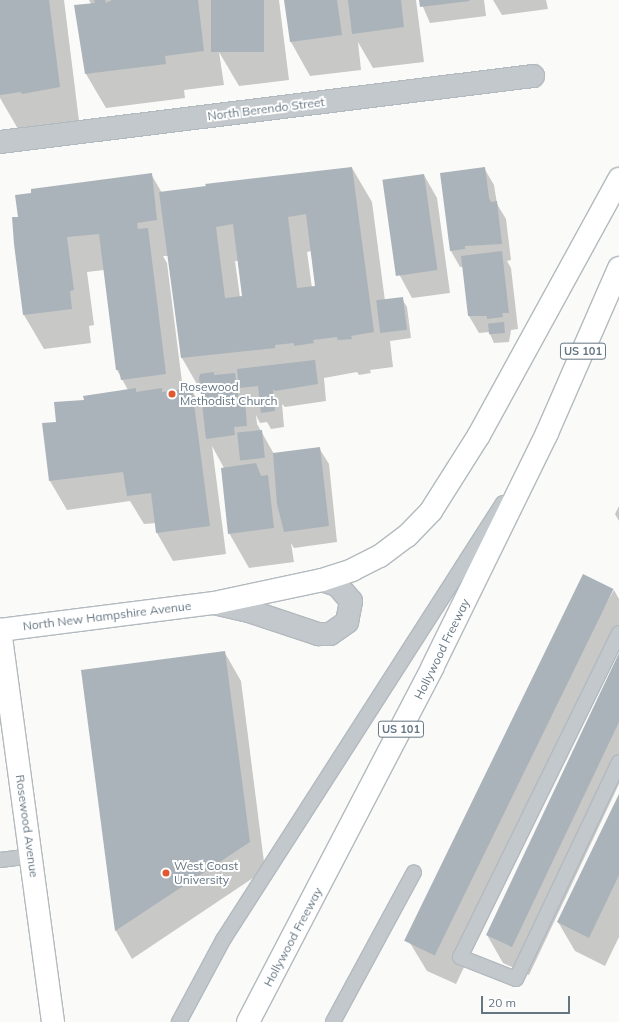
<!DOCTYPE html>
<html>
<head>
<meta charset="utf-8">
<style>
  body { margin:0 }
  #map { position:relative; width:619px; height:1022px; overflow:hidden; background:#fafaf8; font-family:Mulish,sans-serif }
  div>[style] { position:absolute }
  .shadow>* { inset:0; background:#0003 }
  .building>* { inset:0; background:#aab3b9; transform-origin:0 0 }
  .roads { filter:drop-shadow(1px 0 #b3babf) drop-shadow(-1px 0 #b3babf) drop-shadow(0 1px #b3babf) drop-shadow(0 -1px #b3babf) }
  .service>* { height:14px; margin:-7px; padding:0 7px; transform-origin:7px; border-radius:7px; background:#c3c8cc }
  .minor>* { height:22px; margin:-11px; padding:0 11px; transform-origin:11px; border-radius:11px; background:#c3c8cc }
  .secondary>* { height:22px; margin:-11px; padding:0 11px; transform-origin:11px; border-radius:11px; background:#fff }
  .motorway>* { height:22px; margin:-11px; padding:0 11px; transform-origin:11px; border-radius:11px; background:#fff }
  .dots>* { width:11px; height:11px; translate:-50% -50%; box-sizing:border-box; border:2px solid #fff; border-radius:50% }
  span { translate:-50% -50%; white-space:nowrap; text-align:center; line-height:1.15; -webkit-text-stroke:4px #fff; paint-order:stroke }
  .shield-label span { padding:1px 3px; background:#fff; border:1px solid; border-radius:3px; -webkit-text-stroke-width:0 }
  .shield-label { font-size:11px; color:#657683; font-weight:700 }
  .street-label { font-size:12px; color:#657683 }
  .poi-label { font-size:12px; color:#657683 }
  .left { translate:0 -50%; text-align:left }
  .scale { position:absolute; left:481px; top:996px; width:89px; height:18px; box-sizing:border-box; border:2px solid #657683; border-top:0; padding-left:5px; font-size:12px; line-height:14px; white-space:nowrap; color:#657683; -webkit-text-stroke:3px #fff; paint-order:stroke }
</style>
</head>
<body>
<div id="map">
  <div class="shadow">
    <i style="clip-path:polygon(0 0,64px 0,79px 121px,43px 128px,18px 129px,0 98px)"></i>
    <i style="clip-path:polygon(89px 0,279px 0,289px 80px,239px 86px,219px 52px,224px 85px,184px 90px,185px 98px,106px 108px,86px 74px,91px 4px)"></i>
    <i style="clip-path:polygon(285px 0,416px 0,424px 62px,373px 68px,358px 42px,361px 70px,310px 76px,291px 42px)"></i>
    <i style="clip-path:polygon(420px 0,484px 0,486px 16px,430px 23px)"></i>
    <i style="clip-path:polygon(493px 0,546px 0,548px 9px,502px 15px)"></i>
    <i style="clip-path:polygon(evenodd,352px 168px,372px 202px,385px 301px,402px 299px,407px 307px,411px 338px,390px 341px,393px 367px,370px 370px,371px 373px,359px 375px,357px 372px,324px 378px,326px 401px,285px 407px,282px 404px,284px 427px,271px 429px,267px 422px,260px 423px,256px 415px,257px 424px,274px 454px,319px 448px,329px 464px,337px 542px,294px 548px,291px 543px,294px 562px,249px 568px,229px 533px,224px 468px,212px 446px,226px 554px,173px 561px,157px 533px,156px 523px,144px 524px,130px 501px,67px 510px,50px 481px,43px 424px,57px 423px,85px 401px,128px 390px,117px 370px,104px 270px,87px 272px,94px 325px,89px 326px,91px 343px,44px 349px,24px 315px,19px 217px,151px 174px,162px 193px,352px 168px,311px 251px,316px 287px,312px 288px,307px 252px,311px 251px,352px 168px,163px 256px,168px 256px,182px 358px,202px 393px,204px 411px,191px 389px,183px 390px,167px 263px,163px 256px,352px 168px,235px 261px,238px 261px,243px 297px,240px 297px,235px 261px)"></i>
    <i style="clip-path:polygon(484px 168px,494px 185px,497px 204px,506px 219px,511px 260px,507px 261px,511px 268px,518px 329px,511px 330px,509px 342px,494px 343px,489px 332px,479px 333px,469px 316px,463px 267px,460px 267px,451px 251px)"></i>
    <i style="clip-path:polygon(424px 175px,437px 198px,450px 293px,412px 298px,399px 274px,383px 181px)"></i>
    <i style="clip-path:polygon(619px 506px,619px 521px,615px 514px)"></i>
    <i style="clip-path:polygon(614px 590px,619px 599px,619px 641px,456px 984px,427px 971px,410px 943px)"></i>
    <i style="clip-path:polygon(225px 653px,241px 681px,265px 870px,132px 959px,116px 931px,82px 671px)"></i>
    <i style="clip-path:polygon(619px 655px,619px 784px,529px 975px,503px 963px,487px 935px)"></i>
    <i style="clip-path:polygon(619px 796px,619px 937px,605px 966px,575px 951px,558px 922px)"></i>
  </div>
  <div class="building">
    <i style="clip-path:polygon(0 0,49px 0,60px 87px,22px 94px,21px 92px,0 95px)"></i>
    <i style="clip-path:polygon(94px 0,105px 0,106px 3px,112px 0,198px 0,204px 51px,165px 56px,166px 64px,85px 74px,74px 5px,95px 3px)"></i>
    <i style="left:211px;top:0;width:53px;height:52px"></i>
    <i style="clip-path:polygon(284px 0,337px 0,342px 35px,290px 42px)"></i>
    <i style="clip-path:polygon(348px 0,401px 0,404px 27px,352px 34px)"></i>
    <i style="clip-path:polygon(419px 0,469px 0,470px 1px,420px 7px)"></i>
    <i style="clip-path:polygon(evenodd,352px 167px,374px 332px,351px 336px,352px 339px,338px 340px,337px 337px,313px 340px,314px 343px,294px 346px,294px 343px,275px 345px,275px 348px,181px 358px,159px 192px,206px 186px,205px 184px,352px 167px,306px 214px,315px 286px,297px 288px,288px 217px,306px 214px,352px 167px,233px 224px,242px 296px,225px 298px,216px 227px,233px 224px)"></i>
    <i style="clip-path:polygon(485px 167px,489px 198px,491px 202px,497px 201px,502px 244px,465px 246px,465px 249px,450px 251px,440px 173px)"></i>
    <i style="clip-path:polygon(152px 173px,157px 220px,137px 223px,138px 229px,148px 228px,166px 374px,121px 380px,119px 370px,116px 370px,99px 234px,67px 237px,74px 290px,70px 291px,72px 309px,23px 315px,14px 244px,12px 217px,18px 217px,15px 195px,31px 193px,31px 189px)"></i>
    <i style="left:424px;top:174px;width:97px;height:42px;rotate:82deg"></i>
    <i style="clip-path:polygon(502px 251px,509px 313px,502px 313px,503px 317px,487px 319px,487px 316px,468px 316px,461px 256px)"></i>
    <i style="left:403px;top:297px;width:33px;height:27px;rotate:83deg"></i>
    <i style="left:504px;top:322px;width:11px;height:16px;rotate:85deg"></i>
    <i style="clip-path:polygon(315px 360px,318px 384px,275px 391px,273px 389px,275px 411px,261px 413px,258px 386px,239px 388px,237px 369px)"></i>
    <i style="clip-path:polygon(214px 372px,214px 375px,235px 373px,239px 402px,245px 401px,247px 426px,234px 427px,235px 435px,206px 439px,199px 378px,200px 374px)"></i>
    <i style="clip-path:polygon(136px 388px,136px 392px,162px 388px,162px 392px,192px 388px,210px 526px,156px 533px,151px 493px,127px 496px,123px 472px,49px 481px,42px 423px,56px 422px,54px 402px,84px 400px,83px 396px)"></i>
    <i style="left:262px;top:430px;width:28px;height:25px;rotate:84deg"></i>
    <i style="clip-path:polygon(320px 447px,329px 526px,284px 532px,277px 504px,273px 453px)"></i>
    <i style="clip-path:polygon(256px 463px,261px 476px,268px 475px,274px 528px,228px 534px,221px 468px)"></i>
    <i style="left:583px;top:574px;width:34px;height:408px;rotate:26deg"></i>
    <i style="clip-path:polygon(225px 651px,250px 842px,115px 931px,81px 670px)"></i>
    <i style="clip-path:polygon(619px 653px,619px 722px,512px 947px,486px 935px)"></i>
    <i style="clip-path:polygon(619px 794px,619px 875px,589px 938px,557px 922px)"></i>
  </div>
  <div class="roads">
    <div class="service">
      <i style="left:619px;top:633px;width:361px;rotate:116.1deg"></i>
      <i style="left:460px;top:957px;width:60px;rotate:21.4deg"></i>
      <i style="left:516px;top:979px;width:240px;rotate:-64.6deg"></i>
      <i style="left:0;top:860px;width:32px;rotate:-7deg"></i>
      <i style="left:179px;top:1022px;width:93px;rotate:-61.8deg"></i>
      <i style="left:223px;top:940px;width:519px;rotate:-57.35deg"></i>
      <i style="left:333px;top:1022px;width:170px;rotate:-61.6deg"></i>
    </div>
    <div class="minor">
      <i style="left:0;top:142px;width:537px;rotate:-7.06deg"></i>
      <i style="left:214px;top:603px;width:39px;rotate:13deg"></i>
      <i style="left:252px;top:612px;width:70px;rotate:18.4deg"></i>
      <i style="left:318px;top:634px;width:12px"></i>
      <i style="left:330px;top:634px;width:21px;rotate:-35deg"></i>
      <i style="left:347px;top:622px;width:21px;rotate:-79deg"></i>
      <i style="left:351px;top:601px;width:21px;rotate:-131deg"></i>
      <i style="left:337px;top:585px;width:16px;rotate:-162deg"></i>
    </div>
    <div class="secondary">
      <i style="left:53px;top:1022px;width:396px;rotate:-97.7deg"></i>
      <i style="left:0;top:630px;width:216px;rotate:-7.2deg"></i>
      <i style="left:214px;top:603px;width:110px;rotate:-12deg"></i>
    </div>
    <div class="motorway">
      <i style="left:322px;top:580px;width:32px;rotate:-18deg"></i>
      <i style="left:352px;top:570px;width:31px;rotate:-27deg"></i>
      <i style="left:380px;top:556px;width:34px;rotate:-37deg"></i>
      <i style="left:407px;top:536px;width:35px;rotate:-46deg"></i>
      <i style="left:431px;top:511px;width:90px;rotate:-57.7deg"></i>
      <i style="left:479px;top:435px;width:292px;rotate:-61.3deg"></i>
      <i style="left:248px;top:1022px;width:401px;rotate:-62.5deg"></i>
      <i style="left:433px;top:666px;width:259px;rotate:-63.9deg"></i>
      <i style="left:547px;top:433px;width:180px;rotate:-66.4deg"></i>
    </div>
  </div>
  <div class="dots">
    <i style="left:172px;top:394px;background:#e4572e"></i>
    <i style="left:166px;top:873px;background:#e4572e"></i>
  </div>
  <div class="shield-label">
    <span style="left:583px;top:351px">US 101</span>
    <span style="left:401px;top:729px">US 101</span>
  </div>
  <div class="street-label">
    <span style="left:266px;top:109px;rotate:-7deg">North Berendo Street</span>
    <span style="left:107px;top:616px;rotate:-7deg">North New Hampshire Avenue</span>
    <span style="left:442px;top:649px;rotate:-64deg">Hollywood Freeway</span>
    <span style="left:27px;top:826px;rotate:82deg">Rosewood Avenue</span>
    <span style="left:293px;top:937px;rotate:-62deg">Hollywood Freeway</span>
  </div>
  <div class="poi-label">
    <span class="left" style="left:180px;top:394px">Rosewood<br>Methodist Church</span>
    <span class="left" style="left:174px;top:873px">West Coast<br>University</span>
  </div>
  <div class="scale">20 m</div>
</div>
</body>
</html>
